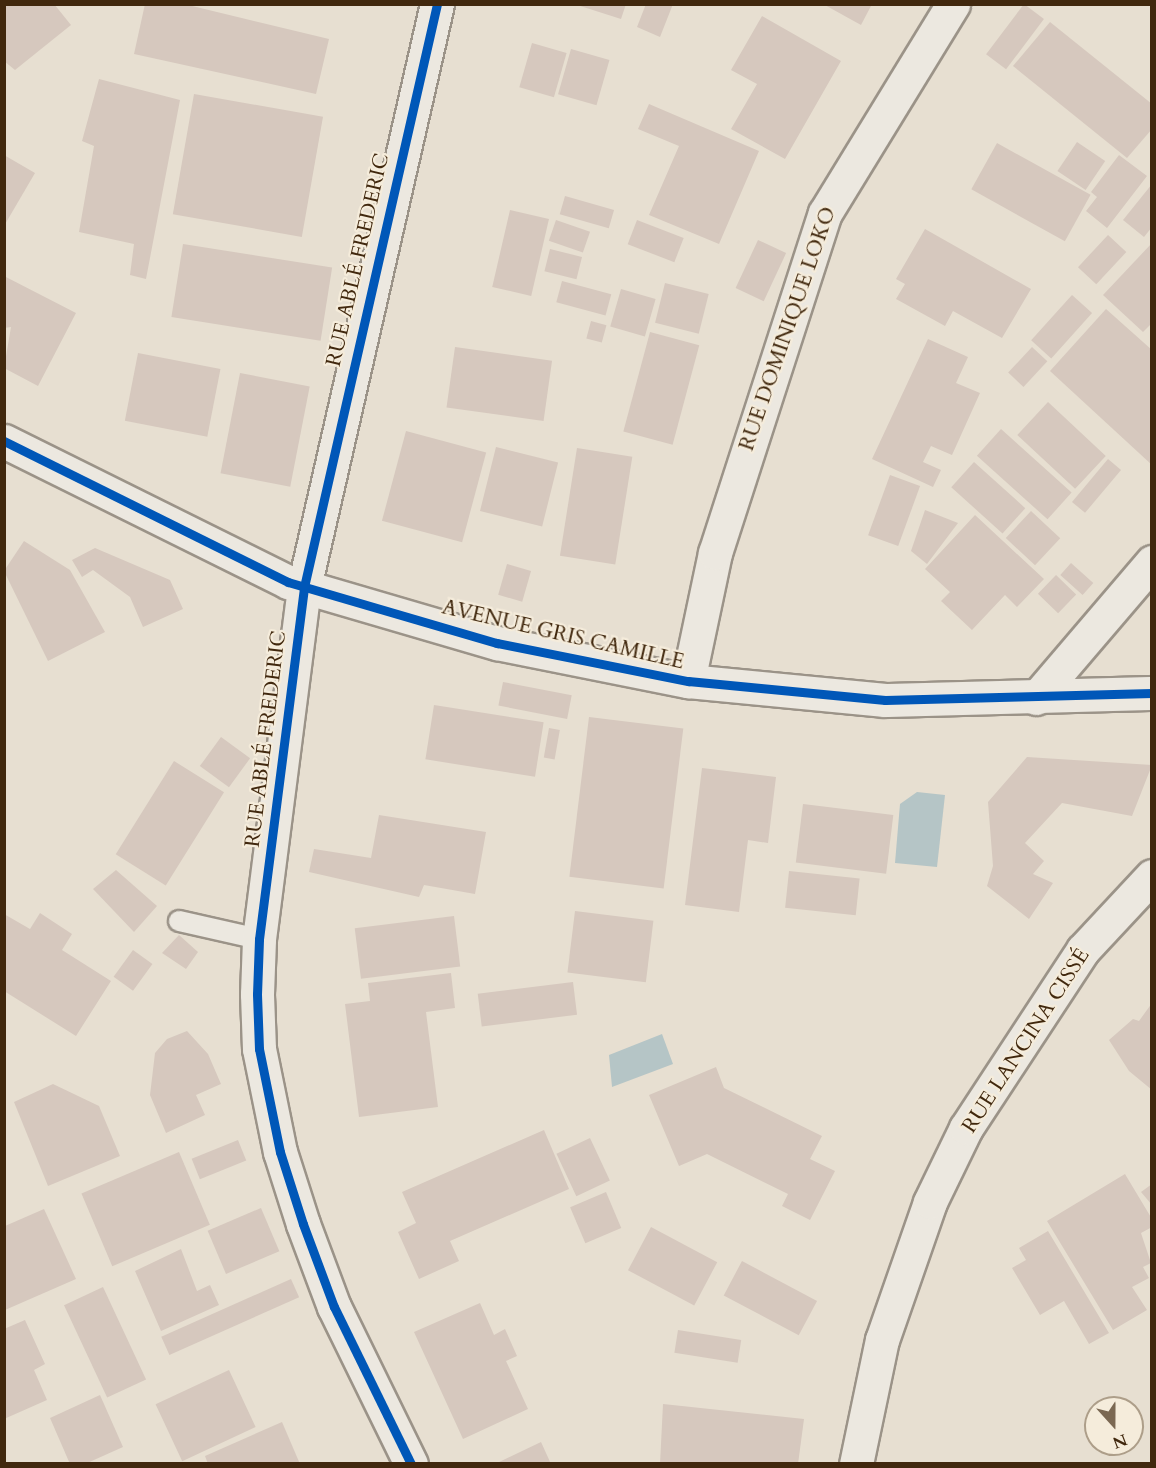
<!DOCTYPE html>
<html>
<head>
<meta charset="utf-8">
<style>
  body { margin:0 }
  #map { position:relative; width:1156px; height:1468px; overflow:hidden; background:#e7dfd1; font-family:Cardo,serif }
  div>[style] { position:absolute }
  .water>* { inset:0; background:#b5c5c6 }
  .building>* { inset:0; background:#d6c8be; transform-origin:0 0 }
  .roads { filter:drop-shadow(2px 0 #9b9388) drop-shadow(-2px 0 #9b9388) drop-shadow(0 2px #9b9388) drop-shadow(0 -2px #9b9388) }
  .lane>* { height:20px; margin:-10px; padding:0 10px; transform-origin:10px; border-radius:10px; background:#ece8e0 }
  .street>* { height:33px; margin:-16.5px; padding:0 16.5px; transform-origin:16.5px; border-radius:16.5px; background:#ece8e0 }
  .cycleway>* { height:9px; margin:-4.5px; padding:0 4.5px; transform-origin:4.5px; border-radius:4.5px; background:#0057b8 }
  span { translate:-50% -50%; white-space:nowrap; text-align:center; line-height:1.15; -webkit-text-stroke:4.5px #f5ecdb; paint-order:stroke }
  .street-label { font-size:21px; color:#41280e }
  .frame { position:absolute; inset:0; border:6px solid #41280e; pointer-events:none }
  .north { position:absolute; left:1084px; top:1396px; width:60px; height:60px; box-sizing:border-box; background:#f5ecdb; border:2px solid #ad9e89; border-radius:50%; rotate:159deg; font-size:16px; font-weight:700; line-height:24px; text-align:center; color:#41280e }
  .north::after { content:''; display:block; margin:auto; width:21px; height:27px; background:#7b6852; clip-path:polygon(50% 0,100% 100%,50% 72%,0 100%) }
</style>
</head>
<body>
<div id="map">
  <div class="water">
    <i style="clip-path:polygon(917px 792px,945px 795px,937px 867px,895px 863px,900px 804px)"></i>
    <i style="clip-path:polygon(662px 1034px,673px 1064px,612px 1087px,609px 1055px)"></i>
  </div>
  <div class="building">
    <i style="clip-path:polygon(4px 4px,54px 4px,71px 25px,15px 70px,4px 61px)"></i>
    <i style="clip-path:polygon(145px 4px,184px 4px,329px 39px,316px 94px,134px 54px)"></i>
    <i style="clip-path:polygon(574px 4px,626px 4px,621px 19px)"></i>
    <i style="clip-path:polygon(646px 4px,673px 4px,660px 37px,637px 27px)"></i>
    <i style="clip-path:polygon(823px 4px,872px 4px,861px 25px)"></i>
    <i style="left:1024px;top:4px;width:25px;height:63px;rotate:37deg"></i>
    <i style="clip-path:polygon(762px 16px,841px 61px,785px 159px,731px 129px,757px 84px,731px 70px)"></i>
    <i style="clip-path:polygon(1050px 22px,1152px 104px,1152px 129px,1127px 158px,1013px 66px)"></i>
    <i style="left:532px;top:43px;width:36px;height:46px;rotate:16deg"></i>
    <i style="left:571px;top:49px;width:40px;height:47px;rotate:16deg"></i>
    <i style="clip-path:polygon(99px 79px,180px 100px,146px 279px,130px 275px,134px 244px,79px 232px,94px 146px,82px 141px)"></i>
    <i style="left:194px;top:94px;width:131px;height:122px;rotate:10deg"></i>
    <i style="clip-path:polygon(649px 104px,759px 151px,719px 244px,649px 215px,679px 146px,638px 129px)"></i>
    <i style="left:1077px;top:142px;width:34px;height:35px;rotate:34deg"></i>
    <i style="left:997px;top:143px;width:107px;height:53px;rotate:29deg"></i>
    <i style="clip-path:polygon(4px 155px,35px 173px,4px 226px)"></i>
    <i style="clip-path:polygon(1119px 155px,1147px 176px,1107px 228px,1086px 211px,1097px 197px,1091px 192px)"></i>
    <i style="clip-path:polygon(1152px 184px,1152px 227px,1144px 237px,1123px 220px)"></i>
    <i style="left:565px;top:196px;width:51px;height:19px;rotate:16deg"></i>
    <i style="left:510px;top:210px;width:40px;height:79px;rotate:13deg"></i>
    <i style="left:556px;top:220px;width:36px;height:22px;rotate:19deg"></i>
    <i style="left:637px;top:220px;width:50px;height:26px;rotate:21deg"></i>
    <i style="clip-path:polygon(925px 229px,1031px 289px,1002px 338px,953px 311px,945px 326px,896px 299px,905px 284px,896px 279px)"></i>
    <i style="left:1108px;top:235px;width:25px;height:44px;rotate:43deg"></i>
    <i style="left:758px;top:240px;width:31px;height:53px;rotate:25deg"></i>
    <i style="clip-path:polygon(1152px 243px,1152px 323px,1143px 332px,1103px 295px)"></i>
    <i style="left:183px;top:244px;width:151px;height:74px;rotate:9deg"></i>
    <i style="left:550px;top:249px;width:33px;height:23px;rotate:14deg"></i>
    <i style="clip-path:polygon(4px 276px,76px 313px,38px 386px,4px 368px,11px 327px,4px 328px)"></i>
    <i style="left:562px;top:281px;width:51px;height:22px;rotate:15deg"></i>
    <i style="left:665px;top:283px;width:45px;height:41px;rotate:14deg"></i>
    <i style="left:621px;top:289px;width:36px;height:39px;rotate:16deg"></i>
    <i style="left:1072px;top:295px;width:27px;height:61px;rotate:42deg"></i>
    <i style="clip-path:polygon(1106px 309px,1152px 350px,1152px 465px,1050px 371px)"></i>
    <i style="left:591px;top:321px;width:16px;height:18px;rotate:15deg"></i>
    <i style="left:650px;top:332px;width:51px;height:103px;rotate:15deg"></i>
    <i style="clip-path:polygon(928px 339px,968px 357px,956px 383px,980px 393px,952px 455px,931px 446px,923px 462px,941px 470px,933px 487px,872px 459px)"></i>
    <i style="left:455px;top:347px;width:98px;height:61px;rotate:8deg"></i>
    <i style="left:1032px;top:347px;width:21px;height:35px;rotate:43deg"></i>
    <i style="left:138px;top:353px;width:84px;height:69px;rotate:11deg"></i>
    <i style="left:240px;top:373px;width:71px;height:102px;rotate:11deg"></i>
    <i style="left:1048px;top:402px;width:79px;height:45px;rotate:43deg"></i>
    <i style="left:1001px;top:429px;width:95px;height:36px;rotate:42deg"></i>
    <i style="left:406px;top:431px;width:83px;height:93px;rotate:15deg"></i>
    <i style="left:496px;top:447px;width:64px;height:66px;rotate:14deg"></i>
    <i style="left:577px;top:448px;width:56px;height:109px;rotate:9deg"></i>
    <i style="left:1108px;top:459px;width:17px;height:56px;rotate:40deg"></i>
    <i style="left:974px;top:462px;width:69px;height:34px;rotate:42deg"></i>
    <i style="left:890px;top:475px;width:32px;height:64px;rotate:20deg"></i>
    <i style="clip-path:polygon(925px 510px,958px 523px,927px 564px,911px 551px)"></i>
    <i style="left:1031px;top:511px;width:40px;height:37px;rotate:43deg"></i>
    <i style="clip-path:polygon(975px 515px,1044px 579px,1017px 607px,1005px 595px,972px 630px,941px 601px,950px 592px,925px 569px)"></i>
    <i style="clip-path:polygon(24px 541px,70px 570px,105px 632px,48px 661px,4px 571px)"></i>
    <i style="clip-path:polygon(95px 548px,170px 580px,183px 609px,143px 627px,130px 597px,93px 570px,82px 577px,72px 560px)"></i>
    <i style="left:1071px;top:563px;width:30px;height:16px;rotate:42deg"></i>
    <i style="left:507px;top:564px;width:25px;height:32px;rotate:16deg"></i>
    <i style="left:1056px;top:575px;width:28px;height:26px;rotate:44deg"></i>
    <i style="left:503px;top:682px;width:70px;height:24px;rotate:11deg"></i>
    <i style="left:434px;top:705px;width:111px;height:55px;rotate:9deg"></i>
    <i style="left:589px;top:717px;width:95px;height:161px;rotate:7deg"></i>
    <i style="left:549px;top:728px;width:11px;height:30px;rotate:10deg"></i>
    <i style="left:221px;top:737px;width:36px;height:36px;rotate:36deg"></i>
    <i style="clip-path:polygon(1027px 757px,1152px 765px,1132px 816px,1062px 803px,1025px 843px,1044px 861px,1033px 874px,1053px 883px,1029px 919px,987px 886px,993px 866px,988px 802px)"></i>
    <i style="left:174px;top:761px;width:59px;height:110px;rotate:32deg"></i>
    <i style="clip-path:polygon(702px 768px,776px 777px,768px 843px,748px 840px,739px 912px,685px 905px)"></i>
    <i style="left:803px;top:804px;width:91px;height:59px;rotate:7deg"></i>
    <i style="clip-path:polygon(379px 815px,486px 832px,475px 894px,424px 885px,419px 897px,309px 872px,314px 849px,371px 858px)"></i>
    <i style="clip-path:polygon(116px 870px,157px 906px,134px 932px,93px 889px)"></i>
    <i style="left:789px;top:871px;width:71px;height:37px;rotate:6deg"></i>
    <i style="left:575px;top:911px;width:79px;height:62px;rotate:7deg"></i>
    <i style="clip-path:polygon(40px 913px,72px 934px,62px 950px,111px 981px,76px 1036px,4px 991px,4px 914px,30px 929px)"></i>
    <i style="left:454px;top:916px;width:51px;height:100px;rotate:83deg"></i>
    <i style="clip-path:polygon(179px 935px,198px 952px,186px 969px,162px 953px)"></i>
    <i style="left:133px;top:950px;width:24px;height:33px;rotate:36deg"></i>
    <i style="clip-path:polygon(451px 973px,455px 1008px,426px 1012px,438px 1107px,359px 1117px,345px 1004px,370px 1001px,368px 983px)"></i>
    <i style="left:573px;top:982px;width:33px;height:96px;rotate:83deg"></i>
    <i style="clip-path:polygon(1152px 1003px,1152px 1090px,1129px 1071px,1109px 1040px,1133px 1019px,1139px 1021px)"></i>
    <i style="clip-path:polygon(187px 1031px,208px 1054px,221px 1084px,196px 1095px,205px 1115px,166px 1133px,150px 1095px,155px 1053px,167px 1039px)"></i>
    <i style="clip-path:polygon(716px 1067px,724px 1088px,822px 1136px,810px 1159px,835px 1171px,810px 1220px,782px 1206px,788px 1194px,707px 1154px,679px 1166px,649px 1095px)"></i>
    <i style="clip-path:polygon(53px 1084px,99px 1106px,120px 1156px,48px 1186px,14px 1102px)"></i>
    <i style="clip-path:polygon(544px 1130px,569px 1189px,450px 1241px,459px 1261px,419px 1279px,398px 1232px,416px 1223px,402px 1192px)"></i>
    <i style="left:590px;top:1138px;width:47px;height:37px;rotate:65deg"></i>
    <i style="left:238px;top:1140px;width:22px;height:50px;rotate:68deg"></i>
    <i style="left:179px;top:1152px;width:79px;height:106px;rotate:67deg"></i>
    <i style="clip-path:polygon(1125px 1174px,1152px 1219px,1152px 1227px,1141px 1233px,1151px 1263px,1143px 1267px,1149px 1278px,1132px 1287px,1147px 1310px,1113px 1330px,1047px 1221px)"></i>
    <i style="clip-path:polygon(1152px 1184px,1152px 1205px,1141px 1192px)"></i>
    <i style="left:606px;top:1192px;width:39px;height:39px;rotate:67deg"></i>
    <i style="left:261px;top:1208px;width:47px;height:58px;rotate:67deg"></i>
    <i style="clip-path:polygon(44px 1209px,76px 1279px,5px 1310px,5px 1226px)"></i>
    <i style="left:651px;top:1227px;width:75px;height:49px;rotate:28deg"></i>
    <i style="clip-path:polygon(1048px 1231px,1109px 1333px,1089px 1344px,1064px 1301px,1040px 1315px,1012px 1268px,1026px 1260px,1019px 1248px)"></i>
    <i style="clip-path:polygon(181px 1249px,197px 1291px,210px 1285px,219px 1305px,161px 1331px,135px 1271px)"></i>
    <i style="left:742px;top:1261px;width:85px;height:39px;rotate:28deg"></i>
    <i style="left:291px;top:1279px;width:20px;height:142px;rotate:66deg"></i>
    <i style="left:103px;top:1287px;width:102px;height:43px;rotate:65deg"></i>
    <i style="clip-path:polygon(480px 1303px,494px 1335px,505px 1329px,517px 1356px,506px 1361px,528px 1409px,463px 1439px,414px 1332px)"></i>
    <i style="clip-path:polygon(25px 1320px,45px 1364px,34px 1370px,47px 1400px,4px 1419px,4px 1329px)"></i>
    <i style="left:678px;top:1330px;width:64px;height:23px;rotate:9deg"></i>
    <i style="left:229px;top:1370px;width:63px;height:81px;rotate:65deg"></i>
    <i style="clip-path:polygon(100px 1395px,123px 1447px,85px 1464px,70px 1464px,50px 1418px)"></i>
    <i style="clip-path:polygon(663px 1404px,804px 1419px,798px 1464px,660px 1464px)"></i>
    <i style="clip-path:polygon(282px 1422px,300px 1464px,208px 1464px,205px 1456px)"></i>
    <i style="clip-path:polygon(541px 1442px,551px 1464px,495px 1464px)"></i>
  </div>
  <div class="roads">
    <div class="lane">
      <i style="left:179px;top:921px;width:82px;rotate:12.7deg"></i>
    </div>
    <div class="street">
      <i style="left:4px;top:441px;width:317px;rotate:26.4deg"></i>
      <i style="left:288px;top:582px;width:218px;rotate:16.3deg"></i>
      <i style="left:497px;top:643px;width:195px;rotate:11.3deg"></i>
      <i style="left:688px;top:681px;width:198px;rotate:5.5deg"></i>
      <i style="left:885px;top:700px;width:267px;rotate:-1.5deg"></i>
      <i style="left:688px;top:681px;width:131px;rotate:-78.1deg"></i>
      <i style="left:715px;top:553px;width:357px;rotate:-72.1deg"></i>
      <i style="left:825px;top:213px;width:245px;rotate:-58.5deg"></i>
      <i style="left:1036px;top:698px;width:179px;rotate:-49.5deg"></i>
      <i style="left:411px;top:1464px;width:175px;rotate:-116.1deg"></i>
      <i style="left:334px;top:1307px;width:89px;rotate:-110.5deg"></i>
      <i style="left:303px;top:1224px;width:76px;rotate:-107.7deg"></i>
      <i style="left:280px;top:1152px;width:105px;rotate:-101.5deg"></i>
      <i style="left:259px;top:1049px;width:55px;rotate:-92.1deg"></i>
      <i style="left:257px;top:994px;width:55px;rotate:-87.9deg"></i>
      <i style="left:259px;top:939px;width:355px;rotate:-82.7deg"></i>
      <i style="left:304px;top:587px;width:598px;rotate:-77.15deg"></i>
      <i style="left:856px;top:1464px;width:127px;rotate:-78.2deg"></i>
      <i style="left:882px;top:1340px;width:146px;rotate:-70.8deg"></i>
      <i style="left:930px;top:1202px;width:82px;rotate:-64.1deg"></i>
      <i style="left:966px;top:1128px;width:213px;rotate:-56.7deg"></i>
      <i style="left:1083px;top:950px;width:101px;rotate:-47deg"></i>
    </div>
  </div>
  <div class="cycleway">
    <i style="left:4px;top:441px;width:317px;rotate:26.4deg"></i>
    <i style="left:288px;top:582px;width:218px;rotate:16.3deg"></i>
    <i style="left:497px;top:643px;width:195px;rotate:11.3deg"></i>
    <i style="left:688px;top:681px;width:198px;rotate:5.5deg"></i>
    <i style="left:885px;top:700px;width:267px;rotate:-1.5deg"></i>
    <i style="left:411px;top:1464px;width:175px;rotate:-116.1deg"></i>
    <i style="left:334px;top:1307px;width:89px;rotate:-110.5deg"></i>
    <i style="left:303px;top:1224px;width:76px;rotate:-107.7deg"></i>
    <i style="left:280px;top:1152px;width:105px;rotate:-101.5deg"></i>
    <i style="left:259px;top:1049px;width:55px;rotate:-92.1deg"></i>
    <i style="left:257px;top:994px;width:55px;rotate:-87.9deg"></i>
    <i style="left:259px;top:939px;width:355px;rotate:-82.7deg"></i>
    <i style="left:304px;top:587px;width:598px;rotate:-77.15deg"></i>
  </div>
  <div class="street-label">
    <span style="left:358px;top:260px;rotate:-77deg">RUE ABLÉ FREDERIC</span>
    <span style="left:788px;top:329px;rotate:-71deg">RUE DOMINIQUE LOKO</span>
    <span style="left:563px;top:635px;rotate:13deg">AVENUE GRIS CAMILLE</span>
    <span style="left:266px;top:739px;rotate:-83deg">RUE ABLÉ FREDERIC</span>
    <span style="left:1026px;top:1041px;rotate:-57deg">RUE LANCINA CISSÉ</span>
  </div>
  <div class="frame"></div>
  <div class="north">N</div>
</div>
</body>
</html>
